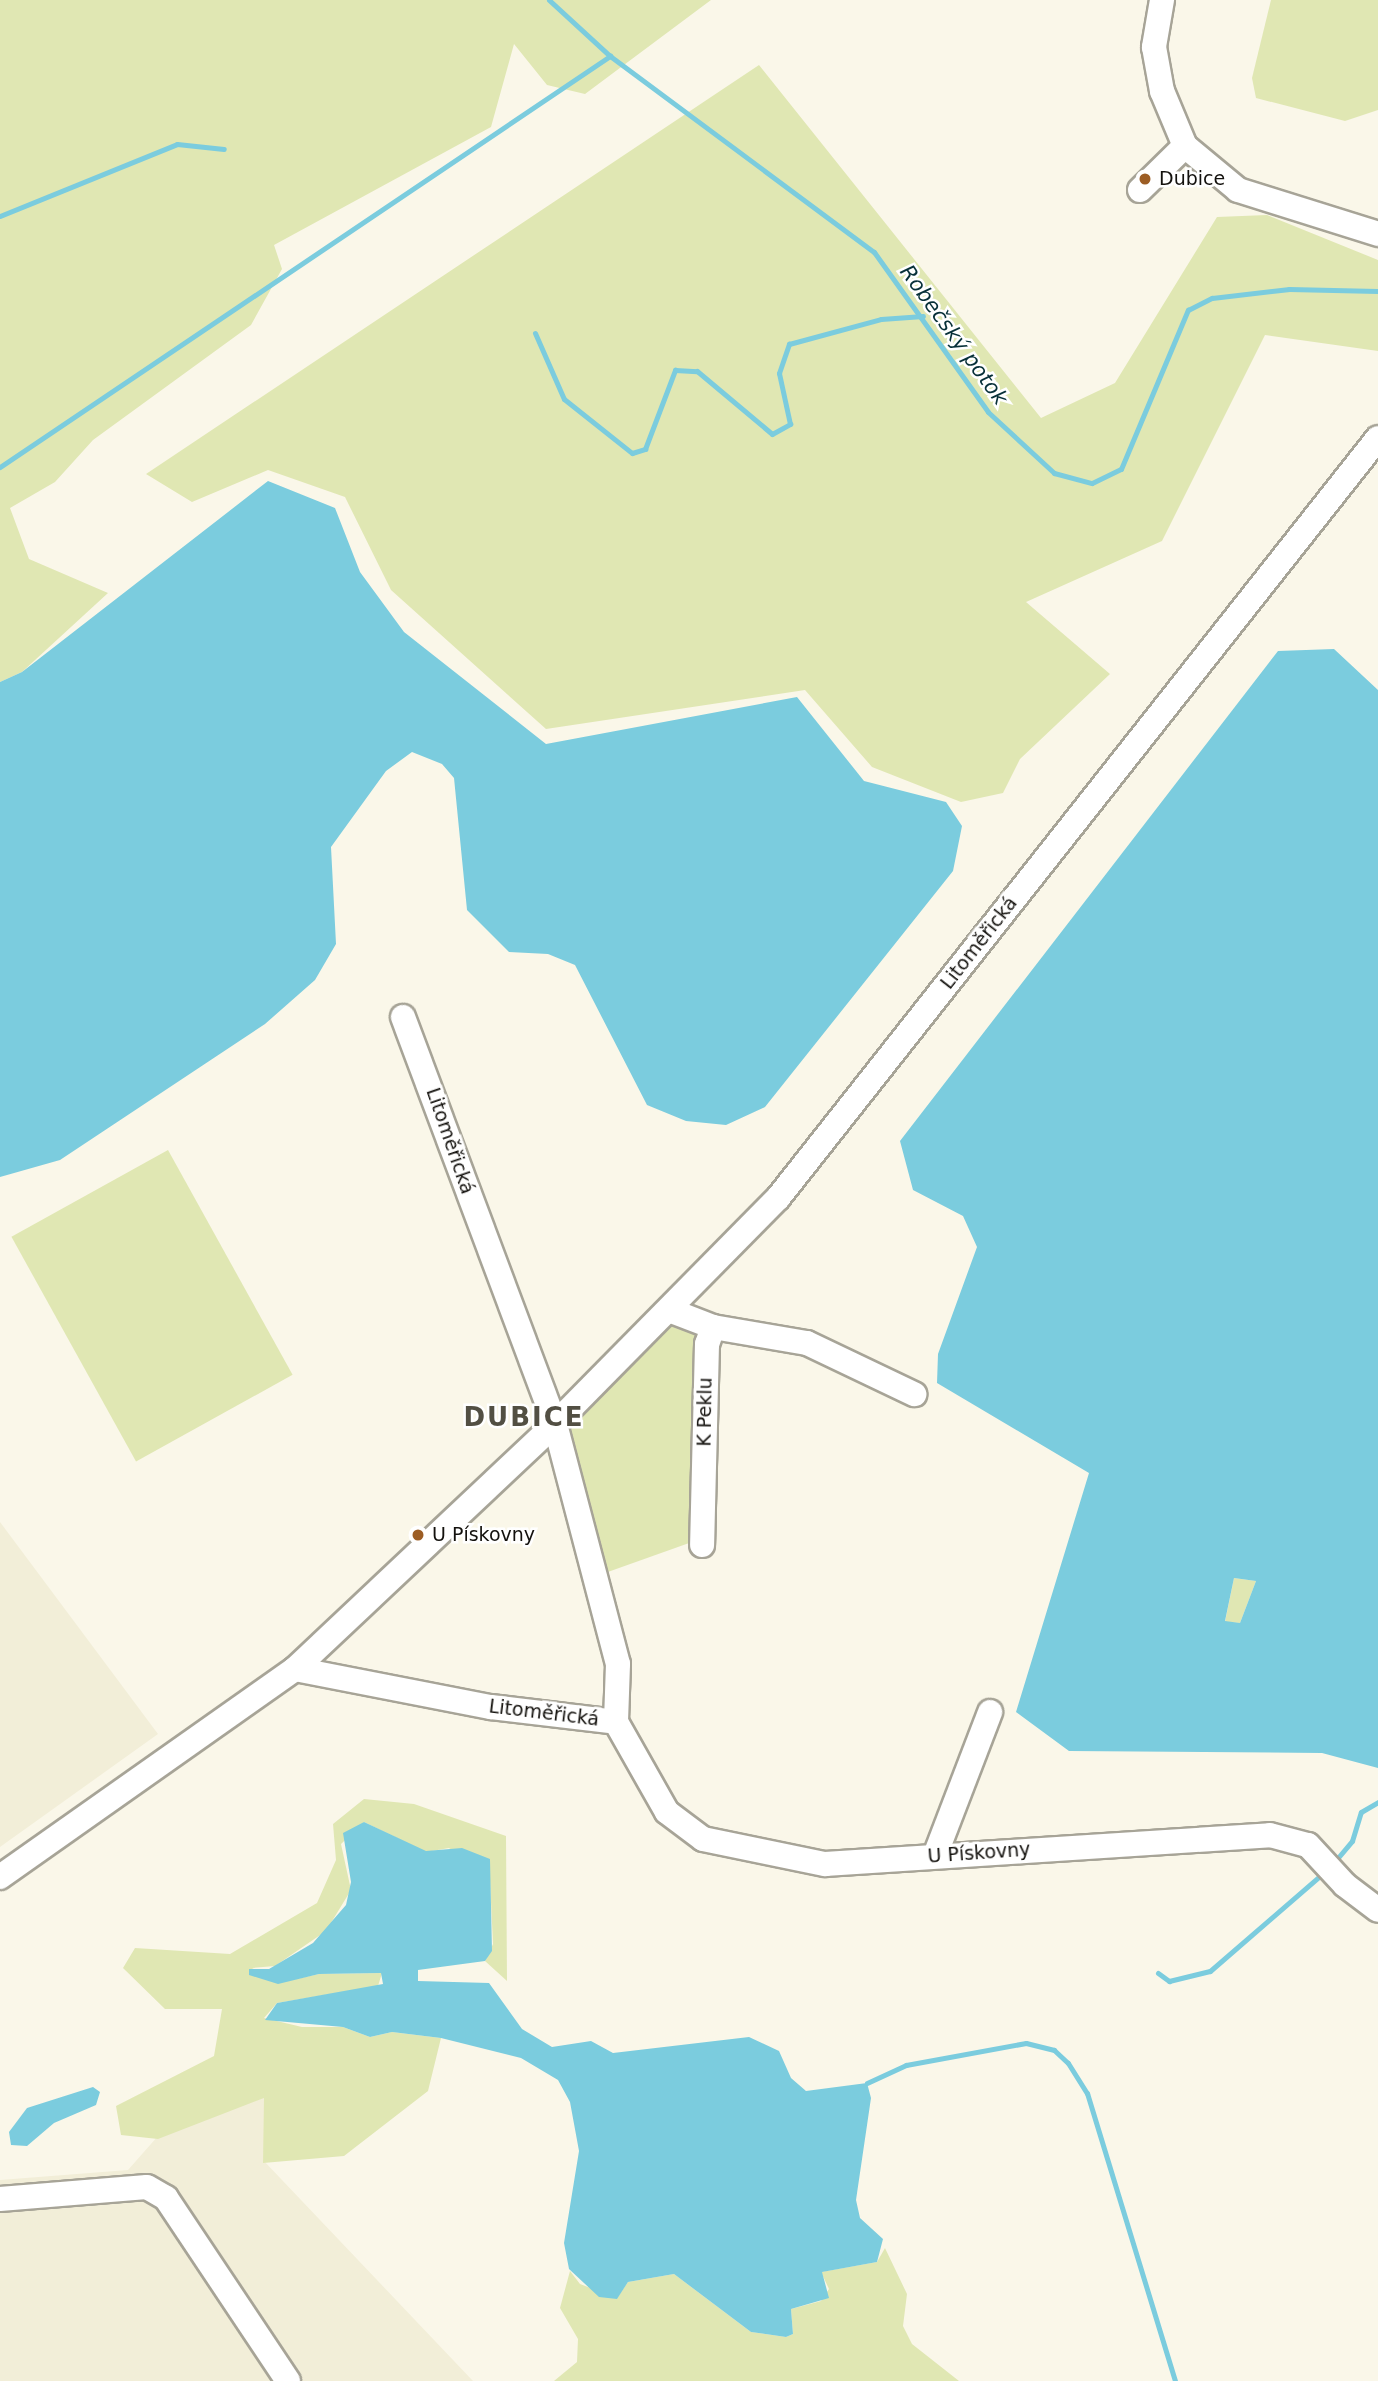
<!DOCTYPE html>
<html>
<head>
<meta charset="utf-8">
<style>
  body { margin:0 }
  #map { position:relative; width:1378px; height:2381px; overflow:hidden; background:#faf7e9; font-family:"DejaVu Sans",sans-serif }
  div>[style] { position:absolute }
  .built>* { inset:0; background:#f2eed8 }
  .green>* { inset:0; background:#e0e7b3; transform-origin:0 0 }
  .water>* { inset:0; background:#7bccde }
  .stream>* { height:5px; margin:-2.5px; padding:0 2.5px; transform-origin:2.5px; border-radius:2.5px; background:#7bccde }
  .roads { filter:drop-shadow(2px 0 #a7a497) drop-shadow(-2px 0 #a7a497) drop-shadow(0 2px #a7a497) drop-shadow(0 -2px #a7a497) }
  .minor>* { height:24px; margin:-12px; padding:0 12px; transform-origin:12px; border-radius:12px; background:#fff }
  .dots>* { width:19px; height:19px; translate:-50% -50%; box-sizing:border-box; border:4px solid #fff; border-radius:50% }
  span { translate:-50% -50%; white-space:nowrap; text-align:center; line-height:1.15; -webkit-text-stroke:5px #fff; paint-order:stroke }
  .poi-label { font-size:19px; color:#13110d }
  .left { translate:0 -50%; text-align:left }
  .street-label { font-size:19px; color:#13110d }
  .water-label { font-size:21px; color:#073038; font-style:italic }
  .district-label { font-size:26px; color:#524f43; font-weight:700; letter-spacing:2px }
</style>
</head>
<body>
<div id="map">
  <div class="built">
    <i style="clip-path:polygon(0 1522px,158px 1734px,0 1847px)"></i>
    <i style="clip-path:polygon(271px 2095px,263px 2160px,473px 2381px,0 2381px,0 2180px,128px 2170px,158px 2136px)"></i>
  </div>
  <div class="green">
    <i style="clip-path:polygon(0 0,711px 0,585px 94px,547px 85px,514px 44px,491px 127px,274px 245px,282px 269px,251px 325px,93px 440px,55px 482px,10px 508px,29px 559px,108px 593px,22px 672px,0 682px)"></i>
    <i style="clip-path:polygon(1271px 0,1378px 0,1378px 110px,1345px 121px,1256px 98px,1252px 78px)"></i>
    <i style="clip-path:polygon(759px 65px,1041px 418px,1115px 383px,1217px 217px,1267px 215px,1378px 260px,1378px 351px,1265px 335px,1162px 541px,1026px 602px,1110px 674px,1020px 759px,1003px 793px,961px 802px,872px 767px,805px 690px,546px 729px,391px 590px,345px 497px,268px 470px,192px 502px,146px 474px)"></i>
    <i style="left:168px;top:1150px;width:257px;height:179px;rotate:61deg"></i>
    <i style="clip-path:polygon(672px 1322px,698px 1334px,692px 1542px,605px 1573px,566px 1430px)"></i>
    <i style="clip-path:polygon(1234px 1578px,1256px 1581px,1240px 1623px,1225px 1622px)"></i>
    <i style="clip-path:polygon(364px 1799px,414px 1804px,506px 1836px,507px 1981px,485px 1961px,493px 1944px,490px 1881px,449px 1848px,426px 1852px,364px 1822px,341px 1844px,351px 1890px,326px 1931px,275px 1966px,252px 1968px,278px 1983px,319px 1974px,382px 1973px,378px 1986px,277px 2003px,264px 2018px,302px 2027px,343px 2027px,370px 2037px,392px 2032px,441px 2038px,428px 2091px,344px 2156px,263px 2163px,264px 2098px,158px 2139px,121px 2135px,116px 2106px,214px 2056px,222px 2009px,165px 2009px,123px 1968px,135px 1948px,230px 1954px,317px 1903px,336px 1860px,333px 1824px)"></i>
    <i style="clip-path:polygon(885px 2248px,907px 2294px,903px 2326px,912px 2344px,959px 2381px,554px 2381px,577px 2362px,578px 2339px,560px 2308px,570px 2271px,580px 2284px,617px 2298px,628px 2282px,674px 2274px,751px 2332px,786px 2337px,793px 2334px,791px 2309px,821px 2301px,829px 2289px,821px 2272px,877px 2262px)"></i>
  </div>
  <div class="water">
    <i style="clip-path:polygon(268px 481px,335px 508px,360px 572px,404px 632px,546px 744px,797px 697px,864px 781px,946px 802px,962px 826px,953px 871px,765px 1107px,726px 1125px,686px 1121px,647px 1105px,575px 965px,548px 954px,509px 952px,467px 910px,454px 778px,442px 764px,412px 752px,386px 771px,331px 847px,336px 944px,315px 980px,265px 1024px,60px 1160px,0 1177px,0 682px,22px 672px)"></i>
    <i style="clip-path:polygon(evenodd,1334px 649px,1378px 690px,1378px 1768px,1322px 1753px,1069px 1751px,1016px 1712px,1089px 1473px,937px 1383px,938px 1354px,977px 1247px,963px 1216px,913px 1190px,900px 1141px,1278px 651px,1334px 649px,1234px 1578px,1256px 1581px,1240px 1623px,1225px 1621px,1234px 1578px)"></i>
    <i style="clip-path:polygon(364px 1822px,426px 1851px,462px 1848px,490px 1859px,492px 1951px,485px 1961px,418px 1970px,418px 1981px,489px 1983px,522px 2029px,552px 2047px,591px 2041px,613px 2053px,749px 2037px,779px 2051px,791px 2078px,806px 2091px,867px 2083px,871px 2098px,856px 2200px,860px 2218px,883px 2239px,877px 2262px,822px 2272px,829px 2298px,791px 2309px,793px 2334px,786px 2337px,751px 2332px,674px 2274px,628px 2282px,617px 2299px,599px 2297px,569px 2269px,564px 2243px,579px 2151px,570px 2102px,558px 2080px,521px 2058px,441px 2038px,392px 2032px,370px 2037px,343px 2027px,265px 2020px,277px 2003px,383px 1984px,381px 1973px,319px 1974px,278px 1984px,249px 1975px,249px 1969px,269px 1969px,313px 1943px,346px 1905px,351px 1882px,343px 1833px)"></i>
    <i style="clip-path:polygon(93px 2087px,100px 2092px,96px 2105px,54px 2123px,27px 2146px,11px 2145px,9px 2132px,27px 2108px)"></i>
  </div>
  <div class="stream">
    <i style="left:549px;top:0;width:83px;rotate:42.6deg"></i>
    <i style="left:610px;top:56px;width:329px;rotate:36.6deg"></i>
    <i style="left:874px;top:252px;width:196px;rotate:54.5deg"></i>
    <i style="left:988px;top:412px;width:90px;rotate:42.7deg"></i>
    <i style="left:1054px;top:473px;width:39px;rotate:15deg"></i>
    <i style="left:1092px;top:483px;width:32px;rotate:-26deg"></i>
    <i style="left:1121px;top:469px;width:173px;rotate:-67.2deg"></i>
    <i style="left:1188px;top:310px;width:27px;rotate:-27deg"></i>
    <i style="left:1212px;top:298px;width:78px;rotate:-6.7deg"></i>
    <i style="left:1289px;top:289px;width:89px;rotate:1.3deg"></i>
    <i style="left:0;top:216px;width:191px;rotate:-22.1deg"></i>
    <i style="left:177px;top:144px;width:47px;rotate:6.1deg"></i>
    <i style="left:535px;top:333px;width:72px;rotate:66.3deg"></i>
    <i style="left:564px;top:399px;width:87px;rotate:38.5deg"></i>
    <i style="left:632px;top:453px;width:14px;rotate:-17deg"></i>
    <i style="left:645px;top:449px;width:85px;rotate:-69.2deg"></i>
    <i style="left:675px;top:370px;width:22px;rotate:3deg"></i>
    <i style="left:697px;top:371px;width:98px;rotate:40deg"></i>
    <i style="left:772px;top:434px;width:21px;rotate:-29deg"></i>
    <i style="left:790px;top:424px;width:52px;rotate:-102.2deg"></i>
    <i style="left:779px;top:373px;width:31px;rotate:-71deg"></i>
    <i style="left:789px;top:344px;width:95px;rotate:-15.2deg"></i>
    <i style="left:881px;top:319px;width:42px;rotate:-4.1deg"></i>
    <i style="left:0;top:467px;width:736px;rotate:-33.97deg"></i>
    <i style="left:1336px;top:1860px;width:25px;rotate:-50deg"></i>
    <i style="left:1352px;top:1841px;width:30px;rotate:-73deg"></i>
    <i style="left:1361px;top:1812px;width:20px;rotate:-30deg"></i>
    <i style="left:1158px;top:1973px;width:14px;rotate:36deg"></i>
    <i style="left:1169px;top:1981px;width:42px;rotate:-13.7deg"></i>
    <i style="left:1210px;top:1971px;width:150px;rotate:-40.9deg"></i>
    <i style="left:867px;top:2083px;width:43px;rotate:-24.8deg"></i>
    <i style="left:906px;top:2065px;width:122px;rotate:-10.4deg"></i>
    <i style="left:1026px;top:2043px;width:29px;rotate:14deg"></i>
    <i style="left:1054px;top:2050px;width:19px;rotate:43deg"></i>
    <i style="left:1068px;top:2063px;width:36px;rotate:58deg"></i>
    <i style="left:1087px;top:2093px;width:301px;rotate:73deg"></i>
  </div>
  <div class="roads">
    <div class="minor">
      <i style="left:1162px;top:0;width:48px;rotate:99.7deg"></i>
      <i style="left:1154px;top:47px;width:45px;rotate:79.7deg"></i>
      <i style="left:1162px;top:91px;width:60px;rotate:67.3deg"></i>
      <i style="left:1185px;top:146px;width:69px;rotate:39.7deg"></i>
      <i style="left:1238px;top:190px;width:147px;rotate:17.4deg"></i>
      <i style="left:1140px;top:190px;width:63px;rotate:-44.4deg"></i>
      <i style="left:403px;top:1017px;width:434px;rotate:69.5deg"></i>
      <i style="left:555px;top:1424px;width:248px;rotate:75.3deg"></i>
      <i style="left:618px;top:1664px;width:58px;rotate:92deg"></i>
      <i style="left:616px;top:1722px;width:103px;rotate:60.5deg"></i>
      <i style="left:667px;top:1812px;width:45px;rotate:36.9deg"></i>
      <i style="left:703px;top:1839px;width:125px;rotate:11.6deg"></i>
      <i style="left:825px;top:1864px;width:446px;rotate:-3.7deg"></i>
      <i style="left:1270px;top:1835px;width:39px;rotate:15deg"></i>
      <i style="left:1308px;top:1845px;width:54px;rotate:47.2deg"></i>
      <i style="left:1345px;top:1885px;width:41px;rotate:37.1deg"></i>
      <i style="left:669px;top:1310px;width:47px;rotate:21.1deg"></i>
      <i style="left:713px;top:1327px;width:18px;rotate:109deg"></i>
      <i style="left:707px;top:1344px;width:201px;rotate:91.4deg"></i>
      <i style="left:713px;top:1327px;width:95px;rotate:9.7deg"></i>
      <i style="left:807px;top:1343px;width:119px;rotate:25.5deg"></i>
      <i style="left:295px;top:1669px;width:200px;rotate:11deg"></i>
      <i style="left:491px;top:1707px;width:126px;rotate:6.8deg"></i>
      <i style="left:936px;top:1853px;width:151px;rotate:-69deg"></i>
      <i style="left:0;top:1877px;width:361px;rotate:-35.2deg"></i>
      <i style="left:295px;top:1669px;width:357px;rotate:-43.3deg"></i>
      <i style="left:555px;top:1424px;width:317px;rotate:-45.4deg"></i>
      <i style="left:778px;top:1198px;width:968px;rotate:-51.71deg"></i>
      <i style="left:0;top:2199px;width:147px;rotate:-4.7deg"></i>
      <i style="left:147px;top:2187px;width:22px;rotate:30deg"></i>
      <i style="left:166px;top:2198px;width:220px;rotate:56.3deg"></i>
    </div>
  </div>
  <div class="dots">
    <i style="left:1145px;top:179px;background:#9c5d24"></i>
    <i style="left:418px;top:1535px;background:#9c5d24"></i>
  </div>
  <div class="poi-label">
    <span class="left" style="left:1159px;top:179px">Dubice</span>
    <span class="left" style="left:432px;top:1535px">U Pískovny</span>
  </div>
  <div class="street-label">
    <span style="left:979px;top:943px;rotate:-52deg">Litoměřická</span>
    <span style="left:450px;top:1141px;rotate:71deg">Litoměřická</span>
    <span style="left:705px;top:1412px;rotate:-89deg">K Peklu</span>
    <span style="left:544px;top:1713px;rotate:7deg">Litoměřická</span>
    <span style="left:979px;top:1853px;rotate:-4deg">U Pískovny</span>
  </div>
  <div class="water-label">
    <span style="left:954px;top:335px;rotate:54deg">Robečský potok</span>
  </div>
  <div class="district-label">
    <span style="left:524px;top:1418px">DUBICE</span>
  </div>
</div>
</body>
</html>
